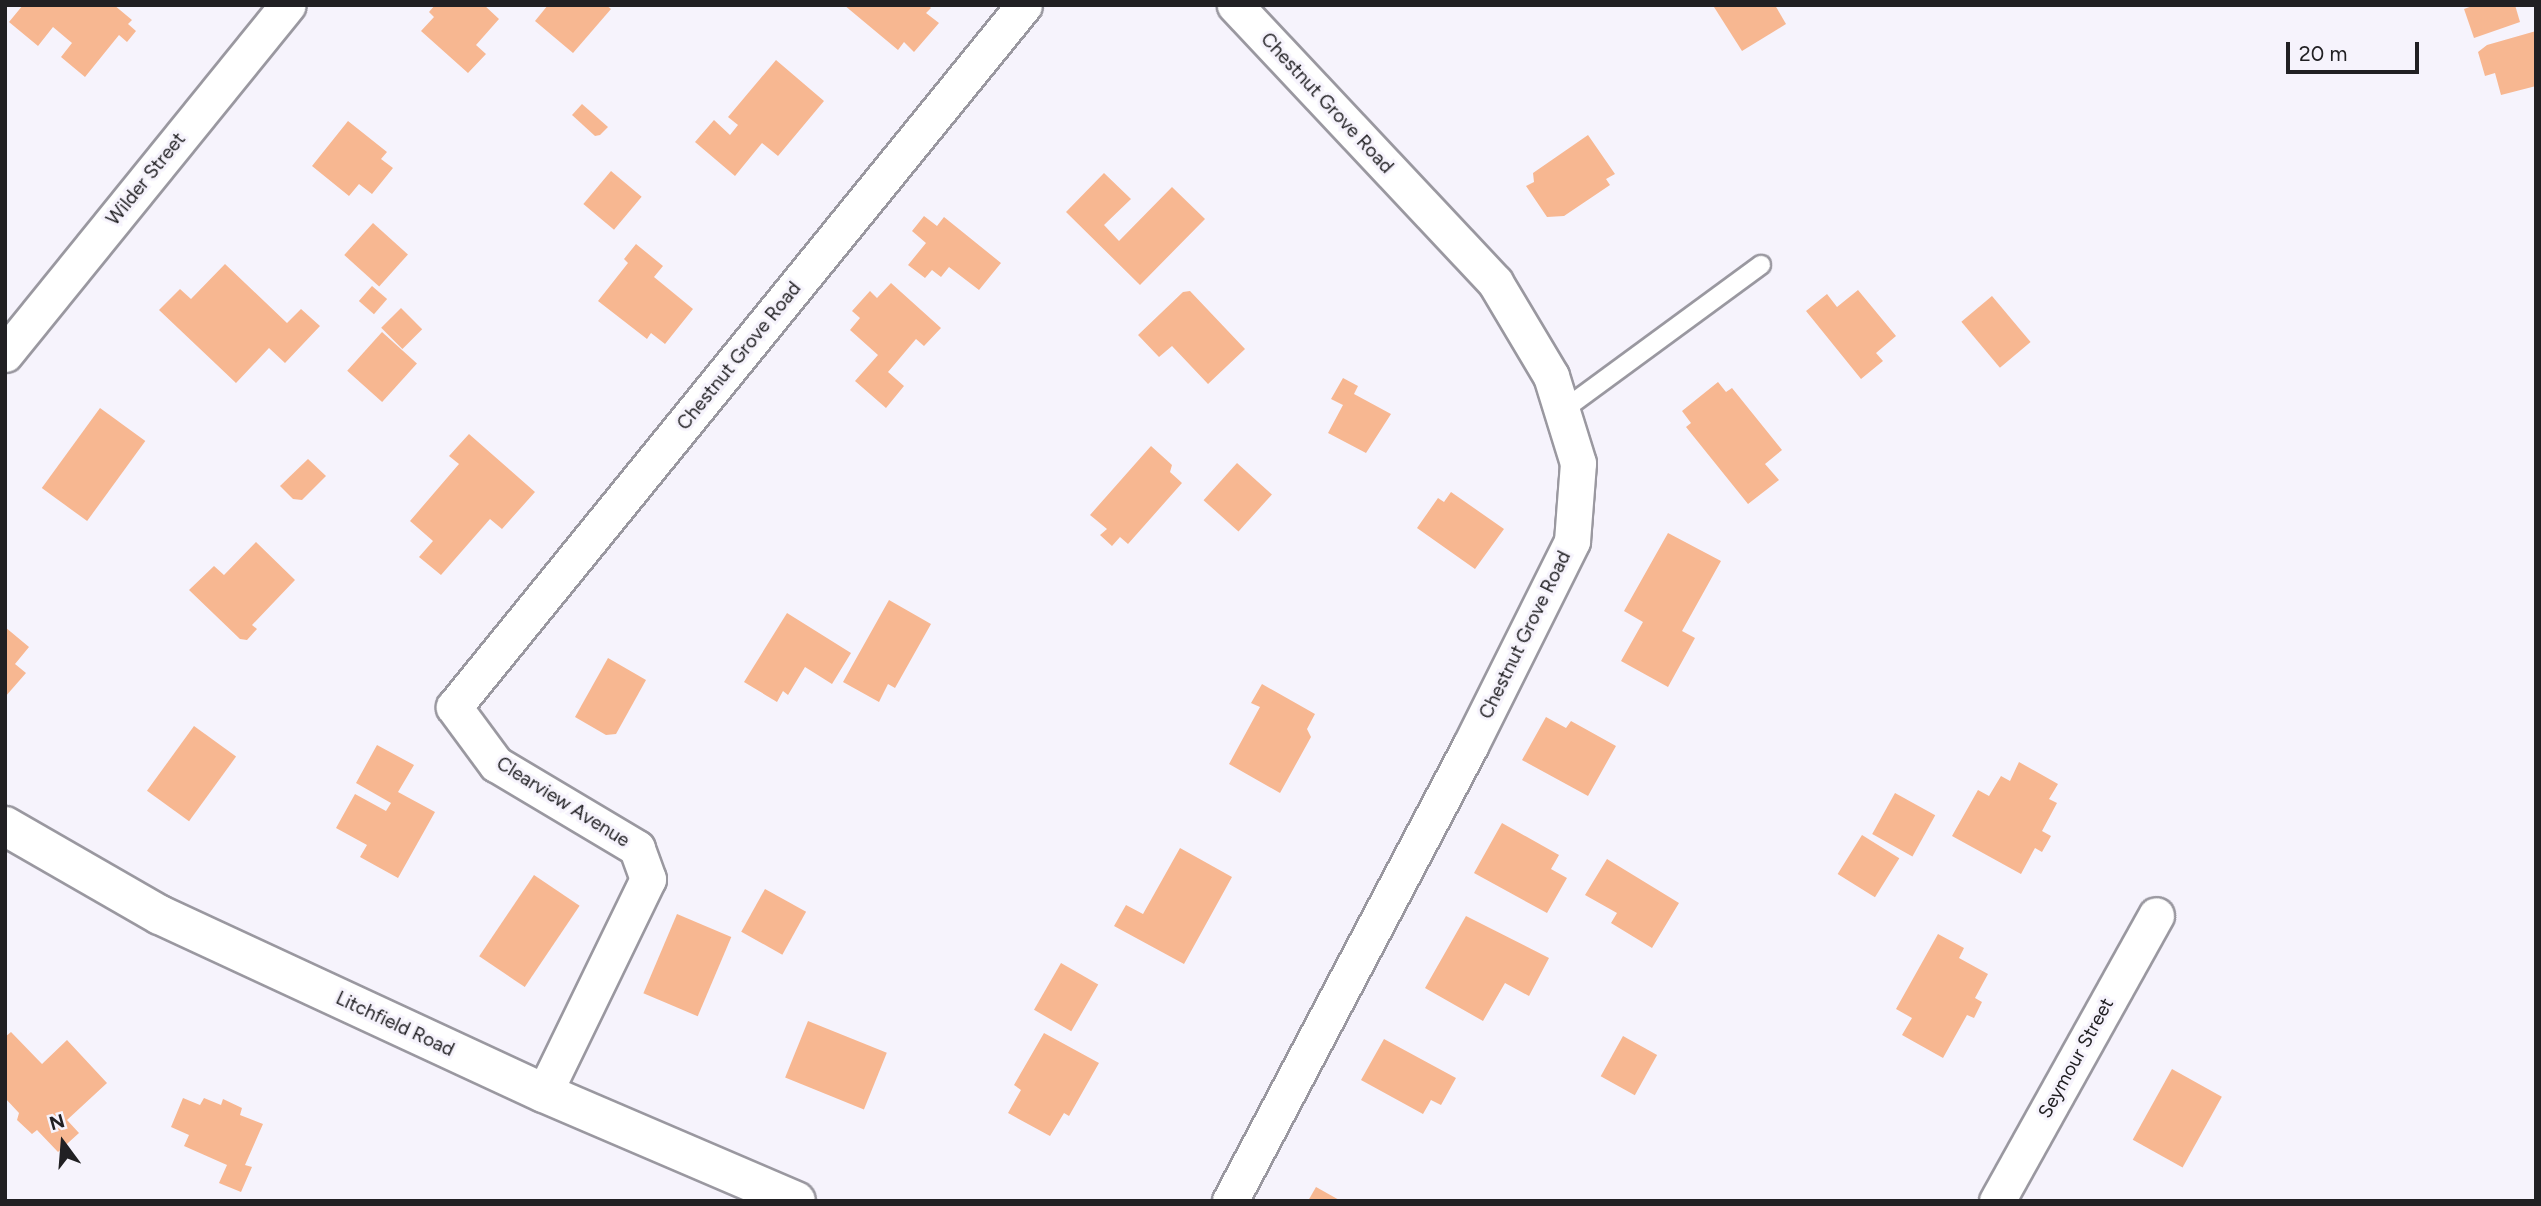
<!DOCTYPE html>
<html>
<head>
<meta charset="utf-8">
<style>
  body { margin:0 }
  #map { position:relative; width:2541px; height:1206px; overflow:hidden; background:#f6f3fc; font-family:Figtree,sans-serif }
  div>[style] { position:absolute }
  .building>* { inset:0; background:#f7b791; transform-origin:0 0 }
  .roads { filter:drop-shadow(2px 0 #9a98a0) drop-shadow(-2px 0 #9a98a0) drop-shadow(0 2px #9a98a0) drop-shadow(0 -2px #9a98a0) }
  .service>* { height:18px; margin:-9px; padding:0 9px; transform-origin:9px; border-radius:9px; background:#fff }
  .minor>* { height:35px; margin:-17.5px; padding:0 17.5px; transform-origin:17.5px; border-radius:17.5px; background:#fff }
  .secondary>* { height:38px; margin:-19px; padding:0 19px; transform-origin:19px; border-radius:19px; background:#fff }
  span { translate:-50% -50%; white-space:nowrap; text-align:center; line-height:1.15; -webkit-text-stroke:6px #f6f3fc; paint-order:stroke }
  .street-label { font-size:19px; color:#212023 }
  .frame { position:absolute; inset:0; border:7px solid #212023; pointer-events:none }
  .north { position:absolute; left:28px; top:1108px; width:70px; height:70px; -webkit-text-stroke:5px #f6f3fc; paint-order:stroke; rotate:344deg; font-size:19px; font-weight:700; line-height:28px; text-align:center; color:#212023 }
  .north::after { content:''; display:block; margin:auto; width:24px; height:32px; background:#212023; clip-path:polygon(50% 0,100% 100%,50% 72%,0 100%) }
  .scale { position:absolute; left:2286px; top:42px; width:133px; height:32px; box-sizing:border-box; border:4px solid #212023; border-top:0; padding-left:9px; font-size:21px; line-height:24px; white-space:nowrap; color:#212023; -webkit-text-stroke:5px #f6f3fc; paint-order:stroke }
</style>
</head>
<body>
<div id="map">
  <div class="building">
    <i style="clip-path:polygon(23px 5px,114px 5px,132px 20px,128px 24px,136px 31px,127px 42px,119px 35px,85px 77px,61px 57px,72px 43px,53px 27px,38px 46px,9px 22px)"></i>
    <i style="clip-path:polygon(435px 5px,484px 5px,499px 19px,476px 45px,486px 54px,468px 73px,421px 31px,434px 17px,429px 12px)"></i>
    <i style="clip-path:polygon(548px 5px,606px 5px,611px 9px,573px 53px,535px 21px)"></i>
    <i style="clip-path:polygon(844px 5px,928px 5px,931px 8px,926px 13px,939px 23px,914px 52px,904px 42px,898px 50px)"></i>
    <i style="clip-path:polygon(1718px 5px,1775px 5px,1786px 24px,1742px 51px,1714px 7px)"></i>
    <i style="clip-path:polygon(2475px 5px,2515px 5px,2520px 22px,2474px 38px,2464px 9px)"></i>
    <i style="clip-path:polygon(2536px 31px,2536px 86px,2501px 95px,2495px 73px,2485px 76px,2478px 52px,2487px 45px)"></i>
    <i style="clip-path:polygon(776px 60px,824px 101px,778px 156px,762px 143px,735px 176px,695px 142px,714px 120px,730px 135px,738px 125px,728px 117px)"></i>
    <i style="clip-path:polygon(582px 104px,608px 127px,600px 135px,595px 136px,572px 115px)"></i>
    <i style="clip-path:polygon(348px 121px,387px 152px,381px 159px,393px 168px,372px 194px,359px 184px,349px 196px,312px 166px)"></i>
    <i style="clip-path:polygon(1588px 135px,1615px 174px,1606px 179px,1610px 185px,1564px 216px,1547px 217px,1526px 186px,1534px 182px,1533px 173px)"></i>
    <i style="left:611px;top:171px;width:40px;height:43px;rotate:40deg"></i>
    <i style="clip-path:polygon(1104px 173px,1131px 199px,1104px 225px,1119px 241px,1172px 187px,1205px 219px,1140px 285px,1066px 212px)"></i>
    <i style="clip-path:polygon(924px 216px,937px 226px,944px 217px,1001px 263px,979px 290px,949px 267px,941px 277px,932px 270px,925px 278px,908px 265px,926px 243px,912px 231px)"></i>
    <i style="left:373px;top:223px;width:47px;height:43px;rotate:42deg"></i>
    <i style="clip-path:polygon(636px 244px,663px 266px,654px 277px,693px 309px,665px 344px,651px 333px,647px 339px,598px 301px,628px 263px,624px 259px)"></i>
    <i style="clip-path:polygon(225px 264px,287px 323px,301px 309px,320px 326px,285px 363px,269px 348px,236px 383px,159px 310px,180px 289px,191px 299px)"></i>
    <i style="clip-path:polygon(891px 283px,941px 328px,924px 346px,916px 339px,888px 372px,904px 386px,886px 408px,855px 381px,878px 355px,850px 330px,860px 318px,852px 311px,870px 291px,877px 298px)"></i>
    <i style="left:372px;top:286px;width:20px;height:20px;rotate:41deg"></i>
    <i style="clip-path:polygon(1858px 290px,1896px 336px,1876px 353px,1883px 361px,1861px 379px,1806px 311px,1827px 294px,1837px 307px)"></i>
    <i style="clip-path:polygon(1190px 291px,1245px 349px,1208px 384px,1172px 346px,1159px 357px,1138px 335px,1183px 292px)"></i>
    <i style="left:1992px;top:296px;width:60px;height:40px;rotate:50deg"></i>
    <i style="left:401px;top:308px;width:30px;height:28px;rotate:45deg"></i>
    <i style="left:382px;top:332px;width:47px;height:52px;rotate:42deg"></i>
    <i style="clip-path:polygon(1343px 378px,1358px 386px,1354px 394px,1391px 414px,1366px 453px,1328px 433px,1343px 405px,1331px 399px)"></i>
    <i style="clip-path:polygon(1718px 382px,1726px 392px,1732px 388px,1782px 450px,1765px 464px,1779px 480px,1748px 504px,1686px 427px,1691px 423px,1682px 411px)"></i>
    <i style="left:100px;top:408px;width:56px;height:99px;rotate:36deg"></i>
    <i style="clip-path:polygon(469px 434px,535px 492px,502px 529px,490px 519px,441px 575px,419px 557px,433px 541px,410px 521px,459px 464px,449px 456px)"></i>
    <i style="clip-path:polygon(1151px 446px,1172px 465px,1170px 472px,1182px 483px,1128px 544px,1120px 537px,1112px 546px,1100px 535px,1107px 529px,1090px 515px)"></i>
    <i style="clip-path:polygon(308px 459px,326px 476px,302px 500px,293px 499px,280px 486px)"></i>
    <i style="left:1237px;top:463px;width:47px;height:50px;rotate:42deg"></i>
    <i style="clip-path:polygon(1451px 492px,1504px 529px,1475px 569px,1417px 528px,1438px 498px,1444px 502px)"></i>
    <i style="clip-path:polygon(1668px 533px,1721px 561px,1682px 631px,1695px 638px,1668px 687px,1621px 661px,1643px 622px,1624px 611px)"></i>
    <i style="clip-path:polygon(256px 542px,295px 580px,252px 625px,257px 629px,247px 640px,240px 639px,189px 590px,214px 566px,224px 575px)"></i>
    <i style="clip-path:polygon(889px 600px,931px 624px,895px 688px,888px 684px,879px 702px,843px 682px)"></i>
    <i style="clip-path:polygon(787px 613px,851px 653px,832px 684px,805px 667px,788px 695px,783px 691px,777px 702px,744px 682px)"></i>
    <i style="clip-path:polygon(5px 627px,29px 647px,15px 664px,26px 673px,5px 697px)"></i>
    <i style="clip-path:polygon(608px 658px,646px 680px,616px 734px,606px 735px,575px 717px)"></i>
    <i style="clip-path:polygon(1262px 684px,1315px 714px,1307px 729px,1311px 737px,1280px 793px,1229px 764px,1260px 707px,1251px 703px)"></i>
    <i style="clip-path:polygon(1546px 717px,1566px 728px,1571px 721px,1616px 746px,1588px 796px,1522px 760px)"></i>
    <i style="left:194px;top:726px;width:52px;height:80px;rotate:36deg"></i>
    <i style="clip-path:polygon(377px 745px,414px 765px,398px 792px,435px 812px,398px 878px,360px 857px,367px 845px,336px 828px,355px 794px,386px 811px,391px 803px,356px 783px)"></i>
    <i style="clip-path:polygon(2019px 762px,2058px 784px,2049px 799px,2057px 803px,2042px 831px,2051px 836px,2042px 852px,2035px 848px,2021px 874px,1952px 836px,1978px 790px,1989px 796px,2001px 776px,2010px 781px)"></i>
    <i style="left:1895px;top:793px;width:46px;height:47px;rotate:29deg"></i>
    <i style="clip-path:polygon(1502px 823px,1559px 855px,1551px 869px,1567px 878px,1547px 913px,1474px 873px)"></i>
    <i style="left:1862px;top:835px;width:44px;height:46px;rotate:32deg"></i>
    <i style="clip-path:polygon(1180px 848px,1232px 877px,1184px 964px,1114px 926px,1126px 905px,1143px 914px)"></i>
    <i style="clip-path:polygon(1607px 859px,1679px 903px,1652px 948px,1611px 923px,1617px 913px,1585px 895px)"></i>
    <i style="left:534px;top:875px;width:55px;height:98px;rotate:34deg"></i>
    <i style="left:765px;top:889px;width:47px;height:49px;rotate:29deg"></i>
    <i style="left:677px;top:914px;width:59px;height:86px;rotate:23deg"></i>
    <i style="clip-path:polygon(1466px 916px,1549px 958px,1529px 996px,1505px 983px,1483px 1021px,1425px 988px)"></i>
    <i style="clip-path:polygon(1938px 934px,1964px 948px,1959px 958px,1988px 974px,1975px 998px,1982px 1002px,1974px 1018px,1967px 1015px,1943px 1058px,1902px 1035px,1912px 1018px,1896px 1009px)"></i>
    <i style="left:1061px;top:963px;width:43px;height:54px;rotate:30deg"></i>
    <i style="left:808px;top:1021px;width:85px;height:61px;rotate:22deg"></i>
    <i style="clip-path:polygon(11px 1032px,42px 1064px,67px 1040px,107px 1083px,67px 1120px,79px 1133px,58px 1152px,37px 1130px,32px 1134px,17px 1120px,19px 1113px,5px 1098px,5px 1037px)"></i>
    <i style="clip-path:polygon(1044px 1033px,1099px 1063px,1069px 1116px,1064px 1113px,1050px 1136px,1008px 1113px,1021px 1090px,1014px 1085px)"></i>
    <i style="left:1623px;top:1036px;width:39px;height:46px;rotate:29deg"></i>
    <i style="clip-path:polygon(1384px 1039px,1456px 1078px,1441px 1105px,1431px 1100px,1423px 1114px,1361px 1080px)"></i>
    <i style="left:2172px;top:1069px;width:57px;height:81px;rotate:29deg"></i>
    <i style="clip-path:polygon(183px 1098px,200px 1105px,204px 1098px,221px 1105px,223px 1099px,242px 1108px,240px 1115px,263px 1124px,245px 1165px,252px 1167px,241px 1192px,219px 1183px,227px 1165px,184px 1146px,189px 1135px,171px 1127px)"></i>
    <i style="clip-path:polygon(1316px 1187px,1341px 1201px,1308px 1201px)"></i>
  </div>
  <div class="roads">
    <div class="service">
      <i style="left:1562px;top:411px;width:247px;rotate:-36.3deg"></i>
    </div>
    <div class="minor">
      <i style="left:5px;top:354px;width:449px;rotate:-51deg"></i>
      <i style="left:544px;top:1093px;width:238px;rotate:-64.1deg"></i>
      <i style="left:648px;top:879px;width:33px;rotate:-110deg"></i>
      <i style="left:637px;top:848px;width:164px;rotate:-149.2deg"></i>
      <i style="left:496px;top:764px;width:71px;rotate:-126.4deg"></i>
      <i style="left:454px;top:707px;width:904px;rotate:-50.92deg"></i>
      <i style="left:1230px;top:1201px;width:514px;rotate:-62.19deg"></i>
      <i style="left:1470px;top:746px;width:229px;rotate:-63.5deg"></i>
      <i style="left:1572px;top:541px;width:78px;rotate:-85.6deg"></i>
      <i style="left:1578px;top:463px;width:91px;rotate:-107.2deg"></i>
      <i style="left:1551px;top:376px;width:109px;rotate:-120.8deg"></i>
      <i style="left:1495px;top:282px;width:380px;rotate:-133.2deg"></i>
      <i style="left:1997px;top:1201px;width:327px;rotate:-60.9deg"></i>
    </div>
    <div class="secondary">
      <i style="left:5px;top:826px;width:179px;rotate:29.9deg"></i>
      <i style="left:160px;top:915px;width:423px;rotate:24.9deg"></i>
      <i style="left:544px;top:1093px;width:274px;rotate:23.2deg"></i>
    </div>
  </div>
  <div class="street-label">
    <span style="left:1327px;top:103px;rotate:47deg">Chestnut Grove Road</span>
    <span style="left:146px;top:179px;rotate:-51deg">Wilder Street</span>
    <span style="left:739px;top:356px;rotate:-51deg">Chestnut Grove Road</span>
    <span style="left:1525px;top:635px;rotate:-64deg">Chestnut Grove Road</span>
    <span style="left:563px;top:802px;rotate:32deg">Clearview Avenue</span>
    <span style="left:395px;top:1024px;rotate:25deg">Litchfield Road</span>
    <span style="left:2076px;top:1058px;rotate:-61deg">Seymour Street</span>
  </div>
  <div class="frame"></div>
  <div class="north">N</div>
  <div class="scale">20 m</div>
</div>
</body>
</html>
